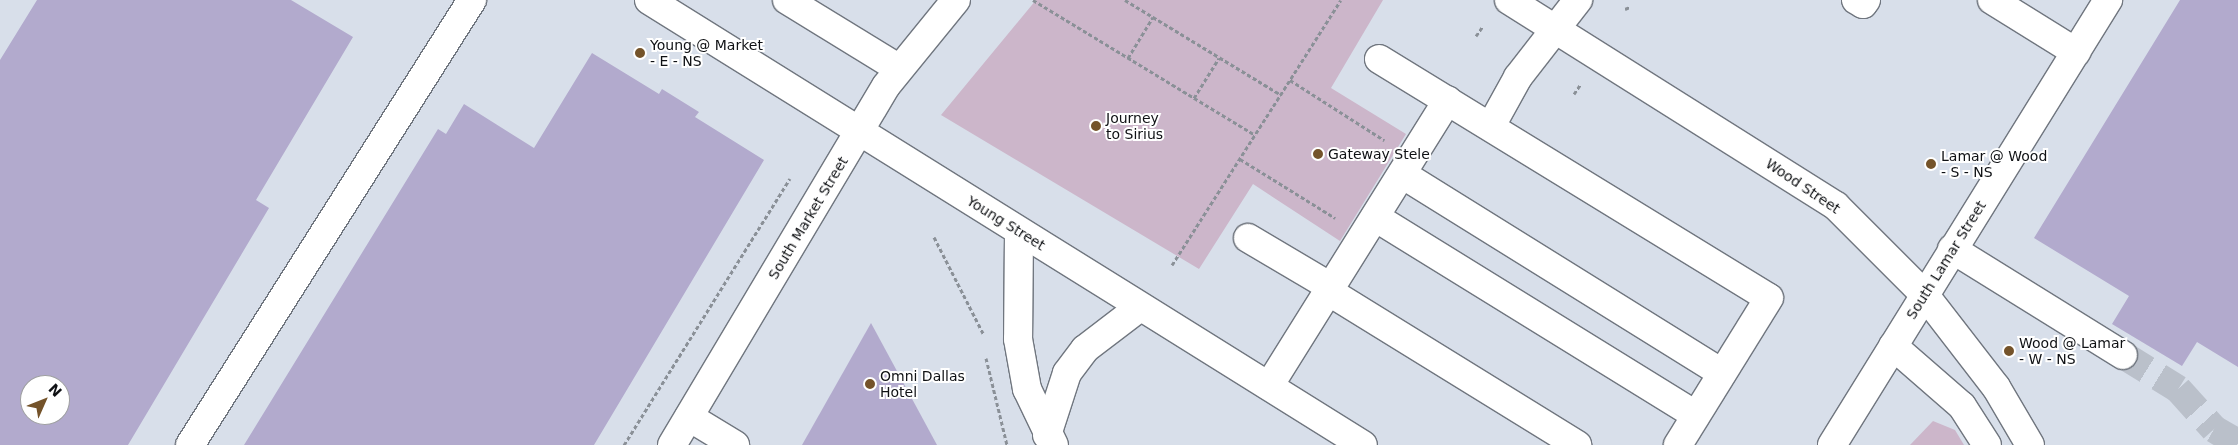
<!DOCTYPE html>
<html>
<head>
<meta charset="utf-8">
<style>
  body { margin:0 }
  #map { position:relative; width:2238px; height:445px; overflow:hidden; background:#d8dfea; font-family:"DejaVu Sans",sans-serif }
  div>[style] { position:absolute }
  .green>* { inset:0; background:#ccb6ca }
  .building>* { inset:0; background:#b2aacd }
  .minor-tunnel>* { height:28px; margin-top:-14px; transform-origin:0; background:repeating-linear-gradient(90deg,#bac0ca 0 28px,transparent 0 42px) }
  .path>* { height:3px; margin-top:-1.5px; transform-origin:0; background:repeating-linear-gradient(90deg,#8a9097 0 4px,transparent 0 6.5px) }
  .roads { filter:drop-shadow(1px 0 #70767f) drop-shadow(-1px 0 #70767f) drop-shadow(0 1px #70767f) drop-shadow(0 -1px #70767f) }
  .minor>* { height:28px; margin:-14px; padding:0 14px; transform-origin:14px; border-radius:14px; background:#fff }
  .major>* { height:28px; margin:-14px; padding:0 14px; transform-origin:14px; border-radius:14px; background:#fff }
  .dots>* { width:14px; height:14px; translate:-50% -50%; box-sizing:border-box; border:2px solid #fff; border-radius:50% }
  span { translate:-50% -50%; white-space:nowrap; text-align:center; line-height:1.15; -webkit-text-stroke:4px #fff; paint-order:stroke }
  .poi-label { font-size:14px; color:#0f1114 }
  .left { translate:0 -50%; text-align:left }
  .street-label { font-size:14px; color:#0f1114 }
  .north { position:absolute; left:20px; top:375px; width:50px; height:50px; box-sizing:border-box; background:#fff; border:1px solid #9fa0a1; border-radius:50%; rotate:46deg; font-size:14px; font-weight:700; line-height:20px; text-align:center; color:#0f1114 }
  .north::after { content:''; display:block; margin:auto; width:18px; height:22px; background:#74532a; clip-path:polygon(50% 0,100% 100%,50% 72%,0 100%) }
</style>
</head>
<body>
<div id="map">
  <div class="green">
    <i style="clip-path:polygon(1036px 0,1383px 0,1331px 88px,1406px 134px,1340px 241px,1253px 184px,1199px 269px,941px 115px)"></i>
    <i style="clip-path:polygon(1933px 421px,1955px 430px,1964px 445px,1910px 445px)"></i>
  </div>
  <div class="building">
    <i style="clip-path:polygon(evenodd,37px 0,291px 0,353px 37px,256px 200px,269px 208px,128px 445px,0 445px,0 60px,37px 0,30px 385px,60px 385px,60px 415px,30px 415px,30px 385px)"></i>
    <i style="clip-path:polygon(2180px 0,2238px 0,2238px 367px,2197px 342px,2182px 366px,2112px 324px,2129px 296px,2034px 238px)"></i>
    <i style="clip-path:polygon(592px 53px,659px 94px,662px 89px,699px 112px,695px 117px,764px 160px,594px 445px,244px 445px,438px 129px,446px 134px,464px 104px,534px 148px)"></i>
    <i style="clip-path:polygon(871px 323px,937px 445px,802px 445px)"></i>
  </div>
  <div class="minor-tunnel">
    <i style="left:2123px;top:355px;width:65px;rotate:31.7deg"></i>
    <i style="left:2178px;top:389px;width:54px;rotate:48deg"></i>
    <i style="left:2214px;top:429px;width:28px;rotate:30deg"></i>
  </div>
  <div class="path">
    <i style="left:1033px;top:0;width:260px;rotate:31.3deg"></i>
    <i style="left:1125px;top:0;width:183px;rotate:31.3deg"></i>
    <i style="left:1625px;top:9px;width:5px;rotate:-22deg"></i>
    <i style="left:1476px;top:36px;width:12px;rotate:-55deg"></i>
    <i style="left:1128px;top:58px;width:48px;rotate:-58.6deg"></i>
    <i style="left:1290px;top:80px;width:112px;rotate:32.6deg"></i>
    <i style="left:1574px;top:94px;width:11px;rotate:-56deg"></i>
    <i style="left:1194px;top:98px;width:47px;rotate:-58deg"></i>
    <i style="left:1240px;top:159px;width:112px;rotate:31.8deg"></i>
    <i style="left:934px;top:237px;width:110px;rotate:63deg"></i>
    <i style="left:1172px;top:265px;width:314px;rotate:-57.5deg"></i>
    <i style="left:986px;top:358px;width:89px;rotate:76.4deg"></i>
    <i style="left:624px;top:445px;width:314px;rotate:-58.1deg"></i>
  </div>
  <div class="roads">
    <div class="minor">
      <i style="left:787px;top:0;width:130px;rotate:31.5deg"></i>
      <i style="left:1856px;top:0;width:8px;rotate:30deg"></i>
      <i style="left:1863px;top:4px;width:5px;rotate:-53deg"></i>
      <i style="left:1992px;top:0;width:99px;rotate:31.8deg"></i>
      <i style="left:1379px;top:59px;width:457px;rotate:31.5deg"></i>
      <i style="left:1769px;top:298px;width:173px;rotate:121.8deg"></i>
      <i style="left:1491px;top:126px;width:56px;rotate:-61.1deg"></i>
      <i style="left:1518px;top:77px;width:98px;rotate:-52.1deg"></i>
      <i style="left:1402px;top:174px;width:377px;rotate:31.9deg"></i>
      <i style="left:1375px;top:217px;width:377px;rotate:31.7deg"></i>
      <i style="left:1019px;top:232px;width:107px;rotate:90.5deg"></i>
      <i style="left:1018px;top:339px;width:51px;rotate:79.8deg"></i>
      <i style="left:1027px;top:389px;width:62px;rotate:64.3deg"></i>
      <i style="left:1248px;top:238px;width:96px;rotate:30.6deg"></i>
      <i style="left:1952px;top:249px;width:201px;rotate:31.8deg"></i>
      <i style="left:1328px;top:291px;width:293px;rotate:31.7deg"></i>
      <i style="left:1269px;top:386px;width:337px;rotate:-58deg"></i>
      <i style="left:689px;top:417px;width:54px;rotate:31.3deg"></i>
      <i style="left:1047px;top:435px;width:65px;rotate:-72.1deg"></i>
      <i style="left:1067px;top:373px;width:30px;rotate:-53deg"></i>
      <i style="left:1085px;top:349px;width:69px;rotate:-37.4deg"></i>
      <i style="left:190px;top:445px;width:527px;rotate:-57.64deg"></i>
    </div>
    <div class="major">
      <i style="left:649px;top:0;width:841px;rotate:31.93deg"></i>
      <i style="left:1509px;top:0;width:386px;rotate:32.2deg"></i>
      <i style="left:1836px;top:206px;width:124px;rotate:45deg"></i>
      <i style="left:1924px;top:294px;width:118px;rotate:52.3deg"></i>
      <i style="left:1996px;top:387px;width:67px;rotate:59.6deg"></i>
      <i style="left:1893px;top:346px;width:91px;rotate:41deg"></i>
      <i style="left:1962px;top:406px;width:46px;rotate:57.3deg"></i>
      <i style="left:672px;top:445px;width:418px;rotate:-59.2deg"></i>
      <i style="left:886px;top:86px;width:111px;rotate:-50.9deg"></i>
      <i style="left:1832px;top:445px;width:524px;rotate:-58.19deg"></i>
    </div>
  </div>
  <div class="dots">
    <i style="left:640px;top:53px;background:#74532a"></i>
    <i style="left:1096px;top:126px;background:#74532a"></i>
    <i style="left:1318px;top:154px;background:#74532a"></i>
    <i style="left:1931px;top:164px;background:#74532a"></i>
    <i style="left:2009px;top:351px;background:#74532a"></i>
    <i style="left:870px;top:384px;background:#74532a"></i>
  </div>
  <div class="poi-label">
    <span class="left" style="left:650px;top:53px">Young @ Market<br>- E - NS</span>
    <span class="left" style="left:1106px;top:126px">Journey<br>to Sirius</span>
    <span class="left" style="left:1328px;top:154px">Gateway Stele</span>
    <span class="left" style="left:1941px;top:164px">Lamar @ Wood<br>- S - NS</span>
    <span class="left" style="left:2019px;top:351px">Wood @ Lamar<br>- W - NS</span>
    <span class="left" style="left:880px;top:384px">Omni Dallas<br>Hotel</span>
  </div>
  <div class="street-label">
    <span style="left:1803px;top:186px;rotate:34deg">Wood Street</span>
    <span style="left:808px;top:218px;rotate:-59deg">South Market Street</span>
    <span style="left:1006px;top:223px;rotate:32deg">Young Street</span>
    <span style="left:1946px;top:260px;rotate:-58deg">South Lamar Street</span>
  </div>
  <div class="north">N</div>
</div>
</body>
</html>
